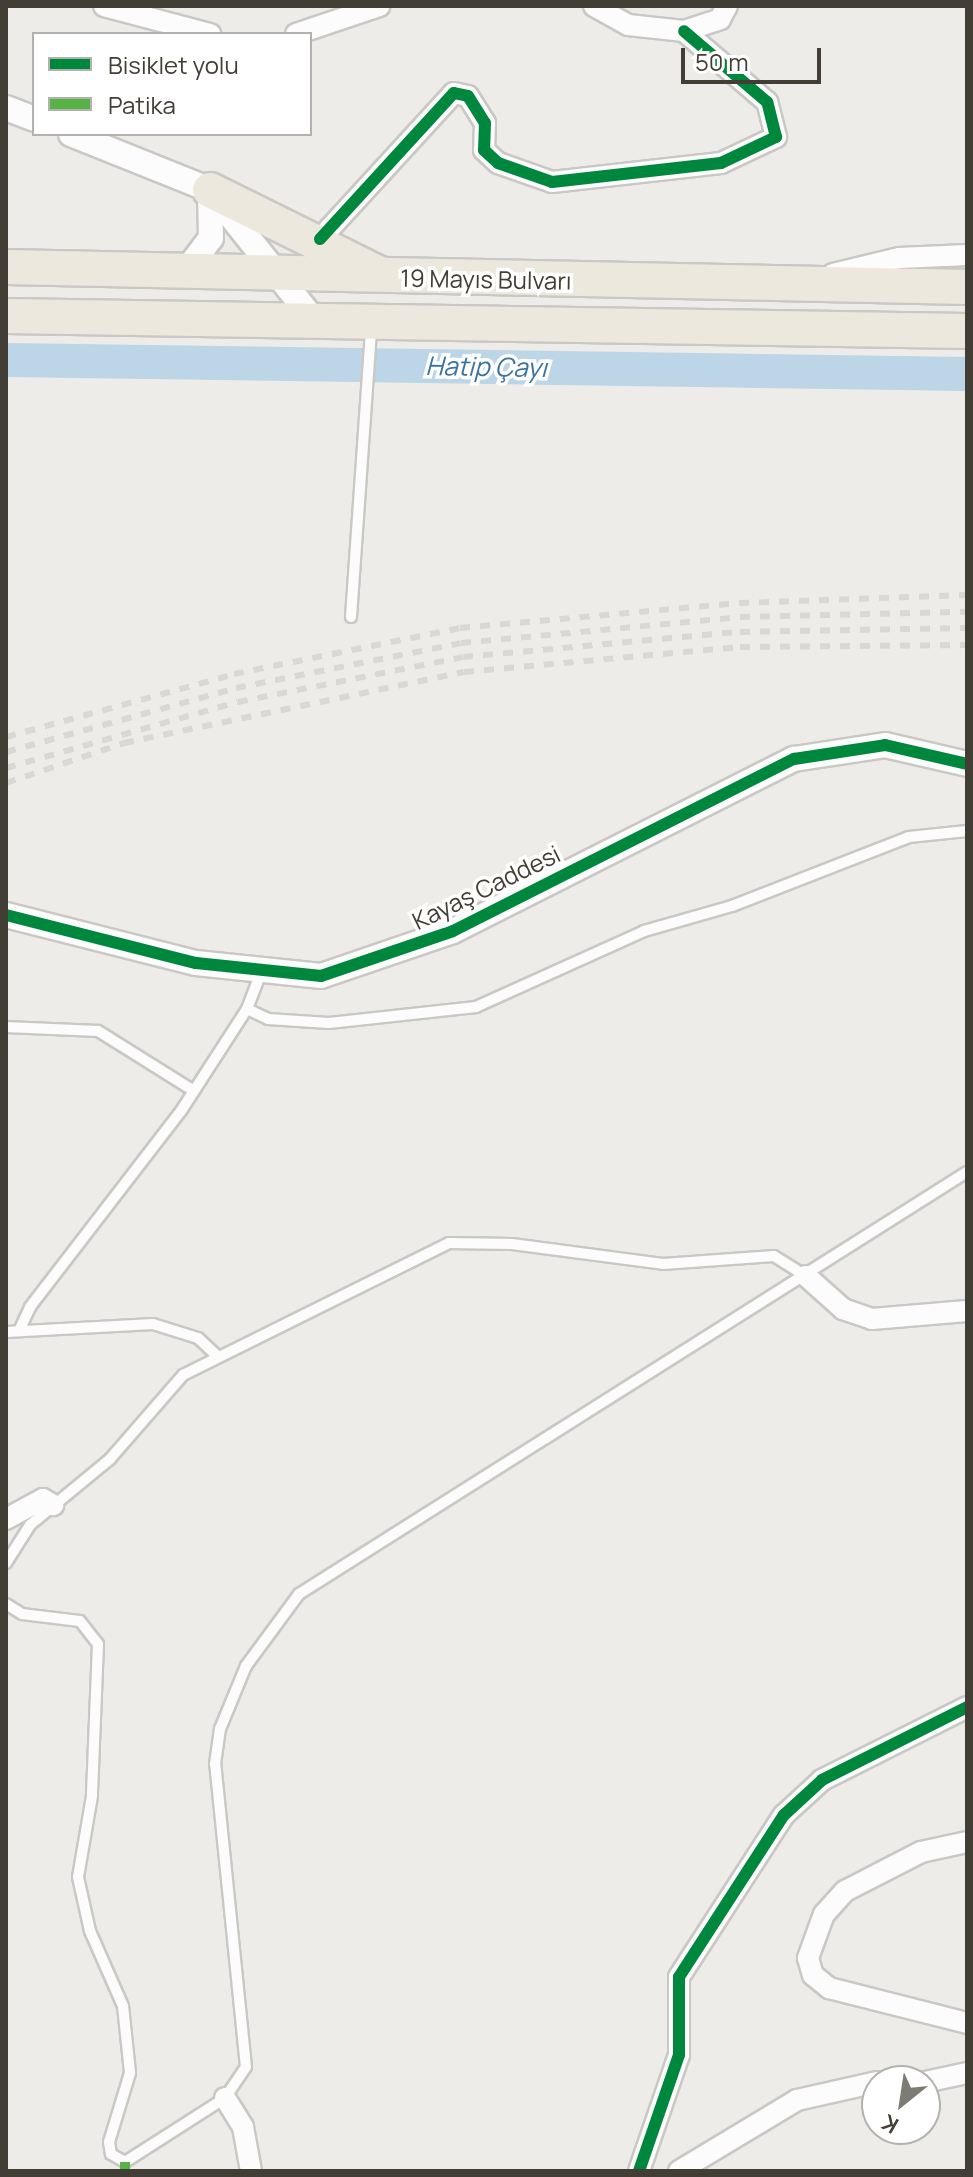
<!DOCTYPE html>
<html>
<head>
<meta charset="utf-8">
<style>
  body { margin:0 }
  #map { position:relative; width:973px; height:2177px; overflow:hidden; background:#edece8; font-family:Manrope,sans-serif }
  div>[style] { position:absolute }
  .river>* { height:34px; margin:-17px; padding:0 17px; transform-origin:17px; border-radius:17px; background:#bcd5e7 }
  .roads { filter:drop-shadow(2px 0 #cac8c4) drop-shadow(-2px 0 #cac8c4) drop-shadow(0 2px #cac8c4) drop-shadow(0 -2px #cac8c4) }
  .service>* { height:10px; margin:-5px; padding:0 5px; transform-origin:5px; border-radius:5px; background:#fcfcfc }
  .minor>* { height:20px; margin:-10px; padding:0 10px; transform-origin:10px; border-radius:10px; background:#fcfcfc }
  .tertiary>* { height:24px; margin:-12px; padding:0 12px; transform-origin:12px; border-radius:12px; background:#fcfcfc }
  .trunk>* { height:34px; margin:-17px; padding:0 17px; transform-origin:17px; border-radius:17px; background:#ece8de }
  .rail>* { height:6px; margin-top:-3px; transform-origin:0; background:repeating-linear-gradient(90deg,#d8d8d7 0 10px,transparent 0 20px) }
  .quiet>* { height:10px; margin-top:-5px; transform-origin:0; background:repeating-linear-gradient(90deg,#57b346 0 20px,transparent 0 30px) }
  .cycleway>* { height:12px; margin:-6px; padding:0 6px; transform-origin:6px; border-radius:6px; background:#00873e }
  span { translate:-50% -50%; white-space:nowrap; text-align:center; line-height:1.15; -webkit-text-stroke:7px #fff; paint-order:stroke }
  .street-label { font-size:24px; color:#423e35 }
  .water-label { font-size:26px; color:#3b73a1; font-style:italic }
  .frame { position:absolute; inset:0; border:8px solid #423e35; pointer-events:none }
  .legend { position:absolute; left:32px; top:32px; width:280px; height:104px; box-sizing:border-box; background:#fff; border:2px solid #b3b2ae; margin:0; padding:10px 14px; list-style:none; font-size:24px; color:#423e35 }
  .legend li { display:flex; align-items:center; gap:16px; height:40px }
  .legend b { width:40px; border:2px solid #b3b2ae }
  .north { position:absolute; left:861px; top:2065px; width:80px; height:80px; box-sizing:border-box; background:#fff; border:2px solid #b3b2ae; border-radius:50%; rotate:210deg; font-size:22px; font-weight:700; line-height:32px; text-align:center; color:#423e35 }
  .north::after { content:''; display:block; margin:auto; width:28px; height:36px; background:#7e7b74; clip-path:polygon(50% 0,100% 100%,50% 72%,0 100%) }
  .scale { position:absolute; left:681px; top:48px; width:140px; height:36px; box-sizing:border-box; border:4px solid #423e35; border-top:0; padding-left:10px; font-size:24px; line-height:28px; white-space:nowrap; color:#423e35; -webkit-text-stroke:6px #fff; paint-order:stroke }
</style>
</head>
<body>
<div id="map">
  <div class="river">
    <i style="left:6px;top:360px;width:961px;rotate:0.83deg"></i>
  </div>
  <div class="roads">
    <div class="service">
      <i style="left:351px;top:617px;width:290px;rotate:-86deg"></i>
      <i style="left:247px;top:1009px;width:23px;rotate:25deg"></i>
      <i style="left:268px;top:1019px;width:61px;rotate:3.8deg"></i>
      <i style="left:329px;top:1023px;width:148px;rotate:-6.2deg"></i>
      <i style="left:476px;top:1007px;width:184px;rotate:-24.3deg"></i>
      <i style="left:644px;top:931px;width:91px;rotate:-15.9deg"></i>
      <i style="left:732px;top:906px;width:190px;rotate:-21.3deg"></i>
      <i style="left:909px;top:837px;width:58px;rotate:-5.9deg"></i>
      <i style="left:6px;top:1027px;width:92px;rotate:2.5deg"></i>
      <i style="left:98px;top:1031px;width:113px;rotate:32deg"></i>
      <i style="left:19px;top:1331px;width:26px;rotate:-65deg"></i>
      <i style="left:30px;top:1307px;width:247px;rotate:-52.4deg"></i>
      <i style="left:181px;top:1111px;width:121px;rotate:-57.1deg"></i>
      <i style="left:247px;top:1009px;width:40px;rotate:-69deg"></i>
      <i style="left:6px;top:1332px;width:147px;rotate:-3.1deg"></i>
      <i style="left:153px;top:1324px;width:47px;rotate:17.3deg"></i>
      <i style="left:198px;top:1338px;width:26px;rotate:43deg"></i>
      <i style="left:6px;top:1563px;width:45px;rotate:-57.7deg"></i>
      <i style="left:30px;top:1525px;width:104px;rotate:-39.5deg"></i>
      <i style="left:110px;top:1459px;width:111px;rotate:-49deg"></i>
      <i style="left:183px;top:1375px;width:297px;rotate:-26.4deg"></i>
      <i style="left:449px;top:1243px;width:63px;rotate:0.9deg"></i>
      <i style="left:512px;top:1244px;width:152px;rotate:7.5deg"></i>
      <i style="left:663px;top:1264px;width:111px;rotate:-4.1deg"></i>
      <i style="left:774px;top:1256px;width:38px;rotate:32deg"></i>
      <i style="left:6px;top:1604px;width:19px;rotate:32deg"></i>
      <i style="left:22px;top:1614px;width:58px;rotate:6.9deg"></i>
      <i style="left:80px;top:1621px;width:29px;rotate:52deg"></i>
      <i style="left:98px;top:1644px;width:152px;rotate:92.3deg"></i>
      <i style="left:92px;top:1796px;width:82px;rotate:99.8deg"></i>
      <i style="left:78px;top:1877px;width:55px;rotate:77.5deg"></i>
      <i style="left:90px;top:1931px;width:82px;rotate:66.3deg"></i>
      <i style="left:123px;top:2006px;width:67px;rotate:84deg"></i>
      <i style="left:130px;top:2073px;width:72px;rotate:106.9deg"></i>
      <i style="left:109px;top:2142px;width:12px;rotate:81deg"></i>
      <i style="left:111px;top:2154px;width:16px;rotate:30deg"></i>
      <i style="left:125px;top:2162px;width:119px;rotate:-32.6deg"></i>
      <i style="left:225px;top:2098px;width:37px;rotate:-56deg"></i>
      <i style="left:246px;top:2067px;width:305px;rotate:-95.8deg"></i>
      <i style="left:215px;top:1764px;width:35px;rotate:-82deg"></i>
      <i style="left:220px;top:1729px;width:68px;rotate:-67.6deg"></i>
      <i style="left:246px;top:1666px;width:89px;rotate:-53.6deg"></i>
      <i style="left:299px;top:1594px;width:790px;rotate:-32.28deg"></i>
    </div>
    <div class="minor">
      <i style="left:104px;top:6px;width:110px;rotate:14.8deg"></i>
      <i style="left:594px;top:6px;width:39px;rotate:29deg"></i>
      <i style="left:628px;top:25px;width:56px;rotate:6.1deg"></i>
      <i style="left:684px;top:31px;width:38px;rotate:-18deg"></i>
      <i style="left:720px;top:19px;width:15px;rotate:-62deg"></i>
      <i style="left:296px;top:34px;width:88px;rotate:-18.6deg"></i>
      <i style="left:320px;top:239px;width:198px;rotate:-47.5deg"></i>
      <i style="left:454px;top:93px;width:14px;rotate:12deg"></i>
      <i style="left:468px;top:96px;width:32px;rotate:58deg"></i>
      <i style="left:485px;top:123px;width:27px;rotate:92deg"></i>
      <i style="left:484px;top:150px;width:19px;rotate:43deg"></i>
      <i style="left:498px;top:163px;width:57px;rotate:19.4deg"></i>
      <i style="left:552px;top:182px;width:170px;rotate:-6.4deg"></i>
      <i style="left:721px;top:163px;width:61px;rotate:-25.3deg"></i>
      <i style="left:776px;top:137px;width:36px;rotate:-104deg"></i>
      <i style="left:767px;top:102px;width:109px;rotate:-139.5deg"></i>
      <i style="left:833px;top:274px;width:68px;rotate:-13.6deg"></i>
      <i style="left:899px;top:258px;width:68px;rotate:-2.5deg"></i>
      <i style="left:806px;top:1276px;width:50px;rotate:41.7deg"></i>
      <i style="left:843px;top:1309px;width:31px;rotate:19deg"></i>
      <i style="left:872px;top:1319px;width:95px;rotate:-4.8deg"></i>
      <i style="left:6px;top:1519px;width:42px;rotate:-28.4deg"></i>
      <i style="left:43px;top:1499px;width:12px;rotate:31deg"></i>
      <i style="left:967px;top:1842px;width:47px;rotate:167.7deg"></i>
      <i style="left:921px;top:1852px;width:85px;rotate:152.8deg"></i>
      <i style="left:845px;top:1891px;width:31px;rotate:132deg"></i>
      <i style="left:824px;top:1914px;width:47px;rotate:110deg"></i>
      <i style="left:808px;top:1958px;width:18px;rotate:74deg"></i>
      <i style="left:813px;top:1975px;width:21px;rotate:39deg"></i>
      <i style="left:829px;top:1988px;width:142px;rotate:14.2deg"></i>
      <i style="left:925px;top:2082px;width:43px;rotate:-12.1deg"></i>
      <i style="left:225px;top:2098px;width:34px;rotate:58deg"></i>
      <i style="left:243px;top:2127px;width:45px;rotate:79.7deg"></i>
      <i style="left:639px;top:2171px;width:123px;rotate:-71deg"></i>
      <i style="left:679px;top:2055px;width:78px;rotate:-90deg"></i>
      <i style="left:679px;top:1977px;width:193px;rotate:-57.1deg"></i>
      <i style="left:784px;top:1815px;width:52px;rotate:-42.6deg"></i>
      <i style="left:822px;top:1780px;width:162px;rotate:-26.7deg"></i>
      <i style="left:679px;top:2171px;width:138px;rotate:-31deg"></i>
      <i style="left:797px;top:2100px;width:82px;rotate:-12.7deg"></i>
    </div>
    <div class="tertiary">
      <i style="left:6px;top:108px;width:30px;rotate:21deg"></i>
      <i style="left:71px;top:134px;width:150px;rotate:21.9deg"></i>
      <i style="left:214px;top:195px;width:165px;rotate:51.4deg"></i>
      <i style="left:186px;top:271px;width:41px;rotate:-52.9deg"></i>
      <i style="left:211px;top:238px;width:46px;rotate:-91.2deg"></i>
      <i style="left:6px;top:915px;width:196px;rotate:14.2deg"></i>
      <i style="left:196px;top:963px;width:126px;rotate:5.9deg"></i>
      <i style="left:321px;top:976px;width:139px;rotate:-18.8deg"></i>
      <i style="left:453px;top:931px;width:382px;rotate:-26.8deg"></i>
      <i style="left:794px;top:759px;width:92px;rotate:-8.7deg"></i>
      <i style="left:885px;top:745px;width:84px;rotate:13deg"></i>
    </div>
    <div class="trunk">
      <i style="left:210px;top:190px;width:190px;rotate:26.3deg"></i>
      <i style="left:6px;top:267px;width:961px;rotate:1.19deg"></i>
      <i style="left:6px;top:316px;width:961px;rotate:0.89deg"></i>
    </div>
  </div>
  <div class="rail">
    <i style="left:6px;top:737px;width:237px;rotate:-15.4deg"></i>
    <i style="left:234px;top:674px;width:231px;rotate:-11.5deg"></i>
    <i style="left:460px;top:628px;width:280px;rotate:-5.1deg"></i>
    <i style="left:739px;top:603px;width:228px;rotate:-2deg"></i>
    <i style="left:6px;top:752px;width:239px;rotate:-15.5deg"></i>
    <i style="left:236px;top:688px;width:229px;rotate:-11.3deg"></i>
    <i style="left:461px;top:643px;width:280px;rotate:-5.3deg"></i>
    <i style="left:740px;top:617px;width:227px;rotate:-1.3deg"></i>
    <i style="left:6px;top:768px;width:241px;rotate:-15.9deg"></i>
    <i style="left:238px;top:702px;width:229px;rotate:-11.3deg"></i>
    <i style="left:463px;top:657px;width:278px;rotate:-5.2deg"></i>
    <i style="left:740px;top:632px;width:227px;rotate:-1deg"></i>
    <i style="left:6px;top:783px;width:125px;rotate:-18.7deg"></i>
    <i style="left:124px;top:743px;width:347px;rotate:-11.8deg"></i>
    <i style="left:464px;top:672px;width:277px;rotate:-5.2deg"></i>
    <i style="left:740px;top:647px;width:227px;rotate:-0.5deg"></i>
  </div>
  <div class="quiet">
    <i style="left:125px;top:2171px;width:9px;rotate:-90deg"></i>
  </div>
  <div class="cycleway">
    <i style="left:320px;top:239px;width:198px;rotate:-47.5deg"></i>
    <i style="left:454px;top:93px;width:14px;rotate:12deg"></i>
    <i style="left:468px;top:96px;width:32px;rotate:58deg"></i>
    <i style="left:485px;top:123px;width:27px;rotate:92deg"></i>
    <i style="left:484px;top:150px;width:19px;rotate:43deg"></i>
    <i style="left:498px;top:163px;width:57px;rotate:19.4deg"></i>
    <i style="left:552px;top:182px;width:170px;rotate:-6.4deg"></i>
    <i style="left:721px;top:163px;width:61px;rotate:-25.3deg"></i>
    <i style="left:776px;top:137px;width:36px;rotate:-104deg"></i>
    <i style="left:767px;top:102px;width:109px;rotate:-139.5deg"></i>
    <i style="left:6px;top:915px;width:196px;rotate:14.2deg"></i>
    <i style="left:196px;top:963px;width:126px;rotate:5.9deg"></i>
    <i style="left:321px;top:976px;width:139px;rotate:-18.8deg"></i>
    <i style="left:453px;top:931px;width:382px;rotate:-26.8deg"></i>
    <i style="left:794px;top:759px;width:92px;rotate:-8.7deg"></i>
    <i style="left:885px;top:745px;width:84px;rotate:13deg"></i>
    <i style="left:639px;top:2171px;width:123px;rotate:-71deg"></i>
    <i style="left:679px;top:2055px;width:78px;rotate:-90deg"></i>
    <i style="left:679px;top:1977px;width:193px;rotate:-57.1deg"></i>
    <i style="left:784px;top:1815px;width:52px;rotate:-42.6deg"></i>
    <i style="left:822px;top:1780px;width:162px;rotate:-26.7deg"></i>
  </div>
  <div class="street-label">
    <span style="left:486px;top:279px;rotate:1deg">19 Mayıs Bulvarı</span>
    <span style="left:486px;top:887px;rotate:-26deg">Kayaş Caddesi</span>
  </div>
  <div class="water-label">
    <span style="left:486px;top:367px;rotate:1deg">Hatip Çayı</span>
  </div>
  <div class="frame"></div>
  <ul class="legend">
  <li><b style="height:10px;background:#00873e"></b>Bisiklet yolu</li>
  <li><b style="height:10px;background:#57b346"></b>Patika</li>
  </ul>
  <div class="north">K</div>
  <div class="scale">50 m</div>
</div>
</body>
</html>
